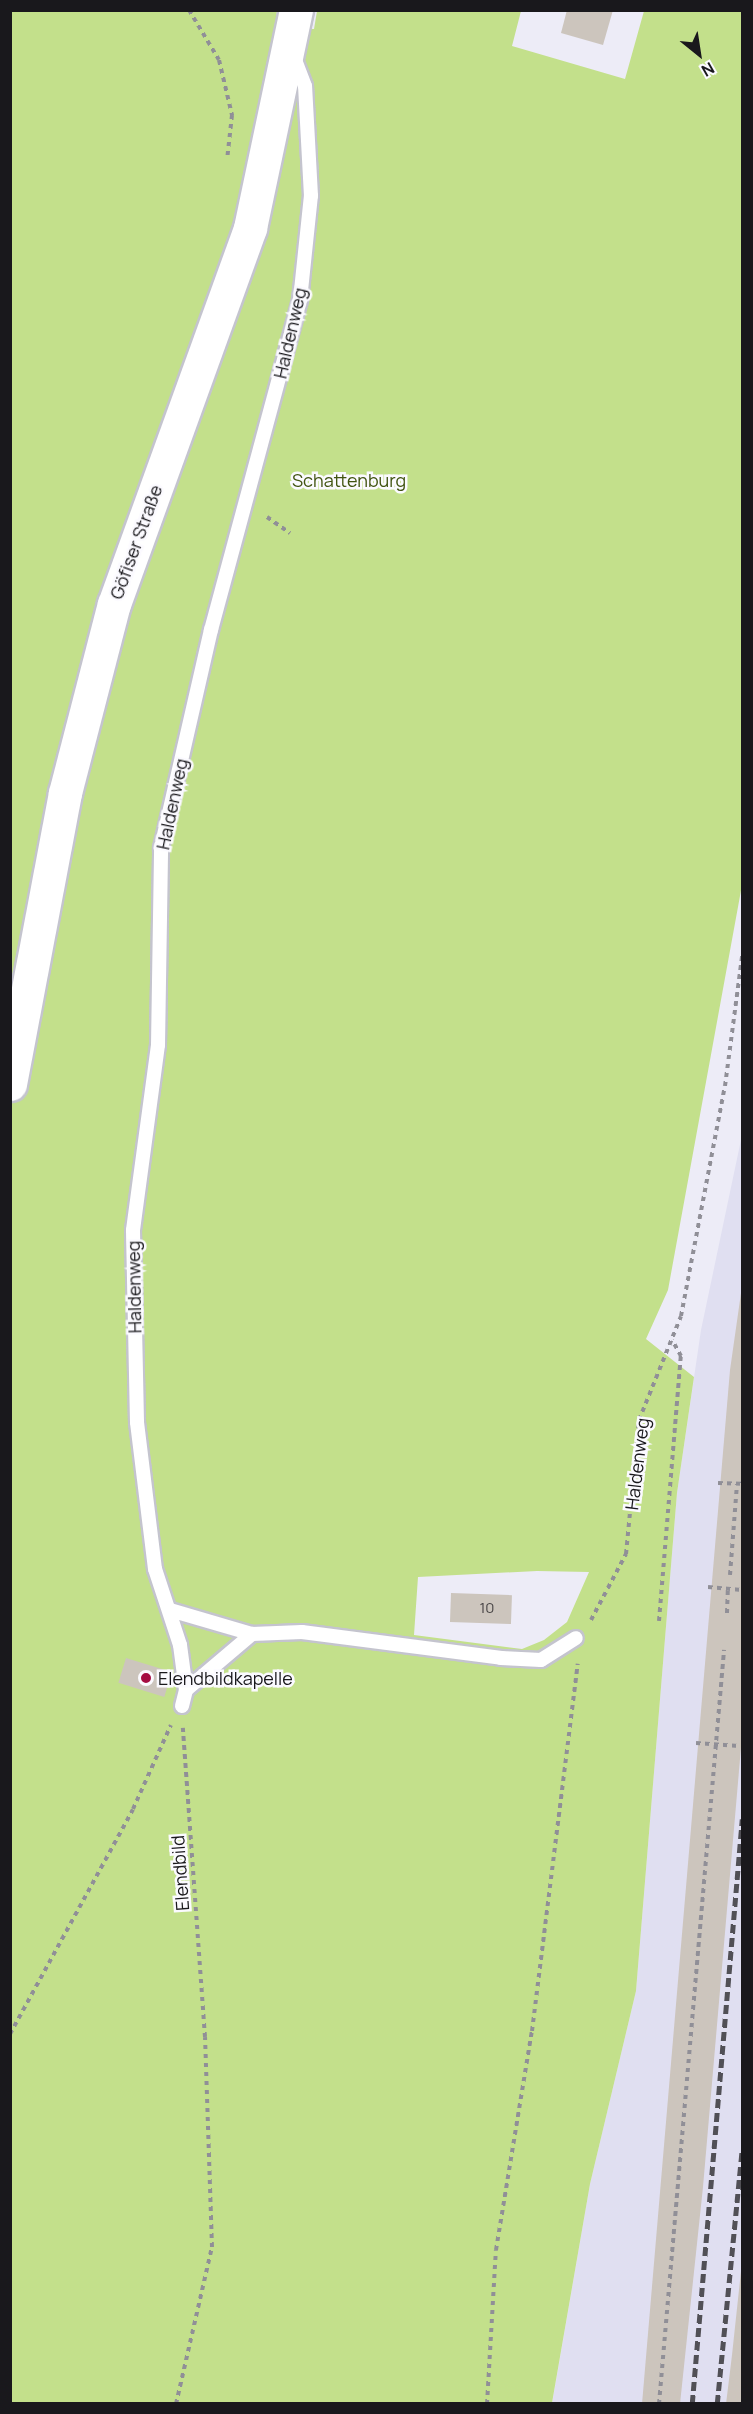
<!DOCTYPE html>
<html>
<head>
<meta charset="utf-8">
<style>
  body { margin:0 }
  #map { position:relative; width:753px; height:2414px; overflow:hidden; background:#edecf7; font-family:Manrope,sans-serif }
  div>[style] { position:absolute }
  .built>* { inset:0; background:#e0dff1 }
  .green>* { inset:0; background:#c3e08b }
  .building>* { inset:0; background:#ccc5bd; transform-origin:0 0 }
  .path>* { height:4px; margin-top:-2px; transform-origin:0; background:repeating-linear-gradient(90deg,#908f97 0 4.5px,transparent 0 9px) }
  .roads { filter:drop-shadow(2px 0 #c4c4ce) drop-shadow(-2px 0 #c4c4ce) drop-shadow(0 2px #c4c4ce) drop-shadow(0 -2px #c4c4ce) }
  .service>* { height:14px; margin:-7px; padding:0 7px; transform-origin:7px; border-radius:7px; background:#fff }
  .secondary>* { height:33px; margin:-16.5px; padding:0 16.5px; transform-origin:16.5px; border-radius:16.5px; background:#fff }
  .rail>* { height:4.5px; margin-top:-2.25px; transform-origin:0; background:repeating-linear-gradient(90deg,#515056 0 9px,transparent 0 13.5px) }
  .dots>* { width:16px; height:16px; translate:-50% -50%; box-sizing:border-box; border:3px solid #fbfaff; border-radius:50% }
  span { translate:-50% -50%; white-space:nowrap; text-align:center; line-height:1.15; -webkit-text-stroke:5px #fbfaff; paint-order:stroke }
  .number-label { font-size:15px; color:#464344 }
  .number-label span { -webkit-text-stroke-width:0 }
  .street-label { font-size:18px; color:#19181c }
  .park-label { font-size:18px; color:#415411 }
  .poi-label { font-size:18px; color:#19181c }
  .left { translate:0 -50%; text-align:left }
  .frame { position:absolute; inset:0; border:12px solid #19181c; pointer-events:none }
  .north { position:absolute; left:669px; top:24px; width:60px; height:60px; -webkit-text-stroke:4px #fbfaff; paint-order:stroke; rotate:150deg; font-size:16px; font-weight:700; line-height:24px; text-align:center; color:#19181c }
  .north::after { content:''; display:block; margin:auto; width:21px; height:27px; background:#19181c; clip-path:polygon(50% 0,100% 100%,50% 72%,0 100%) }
</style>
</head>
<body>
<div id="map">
  <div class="built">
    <i style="clip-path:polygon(742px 1135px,742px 2403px,552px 2404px,590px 2184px,636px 1991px,677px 1493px,701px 1330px)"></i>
  </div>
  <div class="green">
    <i style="clip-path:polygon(evenodd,11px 11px,277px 11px,275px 28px,314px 29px,317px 11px,521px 11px,512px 46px,625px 79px,644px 11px,742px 11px,742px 885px,668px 1290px,646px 1339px,694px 1377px,677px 1493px,636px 1991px,590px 2184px,552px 2403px,11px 2404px,11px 11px,537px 1571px,589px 1572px,567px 1622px,544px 1640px,522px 1649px,414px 1635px,418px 1577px,537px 1571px)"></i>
  </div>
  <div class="building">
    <i style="clip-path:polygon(567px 10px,613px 10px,603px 45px,561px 33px)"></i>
    <i style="clip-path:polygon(741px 1293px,742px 1736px,703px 2187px,680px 2404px,642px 2404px,730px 1370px)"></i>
    <i style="left:451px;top:1593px;width:61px;height:29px;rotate:2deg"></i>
    <i style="left:126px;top:1658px;width:48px;height:26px;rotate:17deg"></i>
    <i style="clip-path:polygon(741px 2271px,742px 2404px,726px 2404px,732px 2355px)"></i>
  </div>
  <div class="path">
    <i style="left:189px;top:10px;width:58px;rotate:59deg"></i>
    <i style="left:219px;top:60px;width:57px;rotate:76.7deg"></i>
    <i style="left:232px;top:115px;width:45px;rotate:96.3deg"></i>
    <i style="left:267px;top:517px;width:28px;rotate:35deg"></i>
    <i style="left:718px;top:1483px;width:24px;rotate:2deg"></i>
    <i style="left:730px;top:1575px;width:91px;rotate:-85.6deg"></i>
    <i style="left:708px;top:1587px;width:34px;rotate:5deg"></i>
    <i style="left:727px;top:1613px;width:23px;rotate:-88deg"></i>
    <i style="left:591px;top:1620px;width:75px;rotate:-62.1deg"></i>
    <i style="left:626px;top:1554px;width:135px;rotate:-84.5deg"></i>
    <i style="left:639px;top:1420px;width:112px;rotate:-68deg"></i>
    <i style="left:681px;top:1316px;width:234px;rotate:-79.2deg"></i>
    <i style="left:725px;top:1086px;width:131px;rotate:-82.5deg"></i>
    <i style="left:659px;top:1621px;width:266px;rotate:-85.3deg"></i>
    <i style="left:681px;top:1356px;width:18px;rotate:-119deg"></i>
    <i style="left:696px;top:1743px;width:43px;rotate:4deg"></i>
    <i style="left:10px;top:2034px;width:256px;rotate:-61.3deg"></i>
    <i style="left:133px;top:1809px;width:92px;rotate:-65.7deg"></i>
    <i style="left:176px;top:2404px;width:161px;rotate:-77.1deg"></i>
    <i style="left:212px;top:2247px;width:210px;rotate:-91.9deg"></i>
    <i style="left:205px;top:2037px;width:310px;rotate:-94.1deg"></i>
    <i style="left:487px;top:2404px;width:154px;rotate:-86.7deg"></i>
    <i style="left:496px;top:2250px;width:222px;rotate:-80.7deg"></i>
    <i style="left:532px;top:2031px;width:370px;rotate:-82.9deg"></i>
    <i style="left:659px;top:2404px;width:757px;rotate:-85.07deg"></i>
  </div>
  <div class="roads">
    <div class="service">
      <i style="left:170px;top:1610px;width:85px;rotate:16.3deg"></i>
      <i style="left:252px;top:1634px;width:50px;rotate:-2.3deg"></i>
      <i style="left:302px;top:1632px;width:201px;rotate:7.4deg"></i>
      <i style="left:501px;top:1658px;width:40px;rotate:2.9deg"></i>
      <i style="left:541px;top:1660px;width:41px;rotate:-32.2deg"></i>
      <i style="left:186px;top:1690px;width:87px;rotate:-40.3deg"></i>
      <i style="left:182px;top:1706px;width:16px;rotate:-76deg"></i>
      <i style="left:186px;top:1690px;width:45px;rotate:-97.6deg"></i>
      <i style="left:180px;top:1645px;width:80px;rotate:-108.2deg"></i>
      <i style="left:155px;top:1569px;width:148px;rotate:-97deg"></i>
      <i style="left:137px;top:1422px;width:192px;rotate:-91.2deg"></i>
      <i style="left:133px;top:1230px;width:187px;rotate:-82.3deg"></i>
      <i style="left:158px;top:1045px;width:197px;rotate:-89.1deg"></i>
      <i style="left:161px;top:848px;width:224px;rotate:-77.1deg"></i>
      <i style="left:211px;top:630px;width:342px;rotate:-74.9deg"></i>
      <i style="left:300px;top:300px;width:105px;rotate:-84deg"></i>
      <i style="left:311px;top:196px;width:110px;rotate:-93.1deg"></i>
      <i style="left:305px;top:86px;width:31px;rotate:-111deg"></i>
    </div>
    <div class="secondary">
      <i style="left:10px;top:1084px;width:296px;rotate:-79.3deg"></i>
      <i style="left:65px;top:793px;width:195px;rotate:-75.5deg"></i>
      <i style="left:114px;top:604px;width:400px;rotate:-70.1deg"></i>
      <i style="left:250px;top:228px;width:223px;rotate:-78.1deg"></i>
    </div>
  </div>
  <div class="rail">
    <i style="left:692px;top:2404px;width:587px;rotate:-85.11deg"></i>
    <i style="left:717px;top:2404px;width:254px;rotate:-84.4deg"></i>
  </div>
  <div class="dots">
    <i style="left:146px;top:1678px;background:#a50c42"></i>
  </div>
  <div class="number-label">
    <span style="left:487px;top:1608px">10</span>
  </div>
  <div class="street-label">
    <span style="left:290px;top:333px;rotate:-77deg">Haldenweg</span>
    <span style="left:136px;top:542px;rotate:-70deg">Göfiser Straße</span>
    <span style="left:172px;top:804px;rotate:-78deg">Haldenweg</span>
    <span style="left:134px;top:1287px;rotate:-91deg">Haldenweg</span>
    <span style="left:637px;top:1464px;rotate:-83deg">Haldenweg</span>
    <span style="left:180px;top:1873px;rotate:-94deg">Elendbild</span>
  </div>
  <div class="park-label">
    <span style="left:349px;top:480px">Schattenburg</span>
  </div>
  <div class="poi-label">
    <span class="left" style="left:158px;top:1678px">Elendbildkapelle</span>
  </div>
  <div class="frame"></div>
  <div class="north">N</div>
</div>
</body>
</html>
